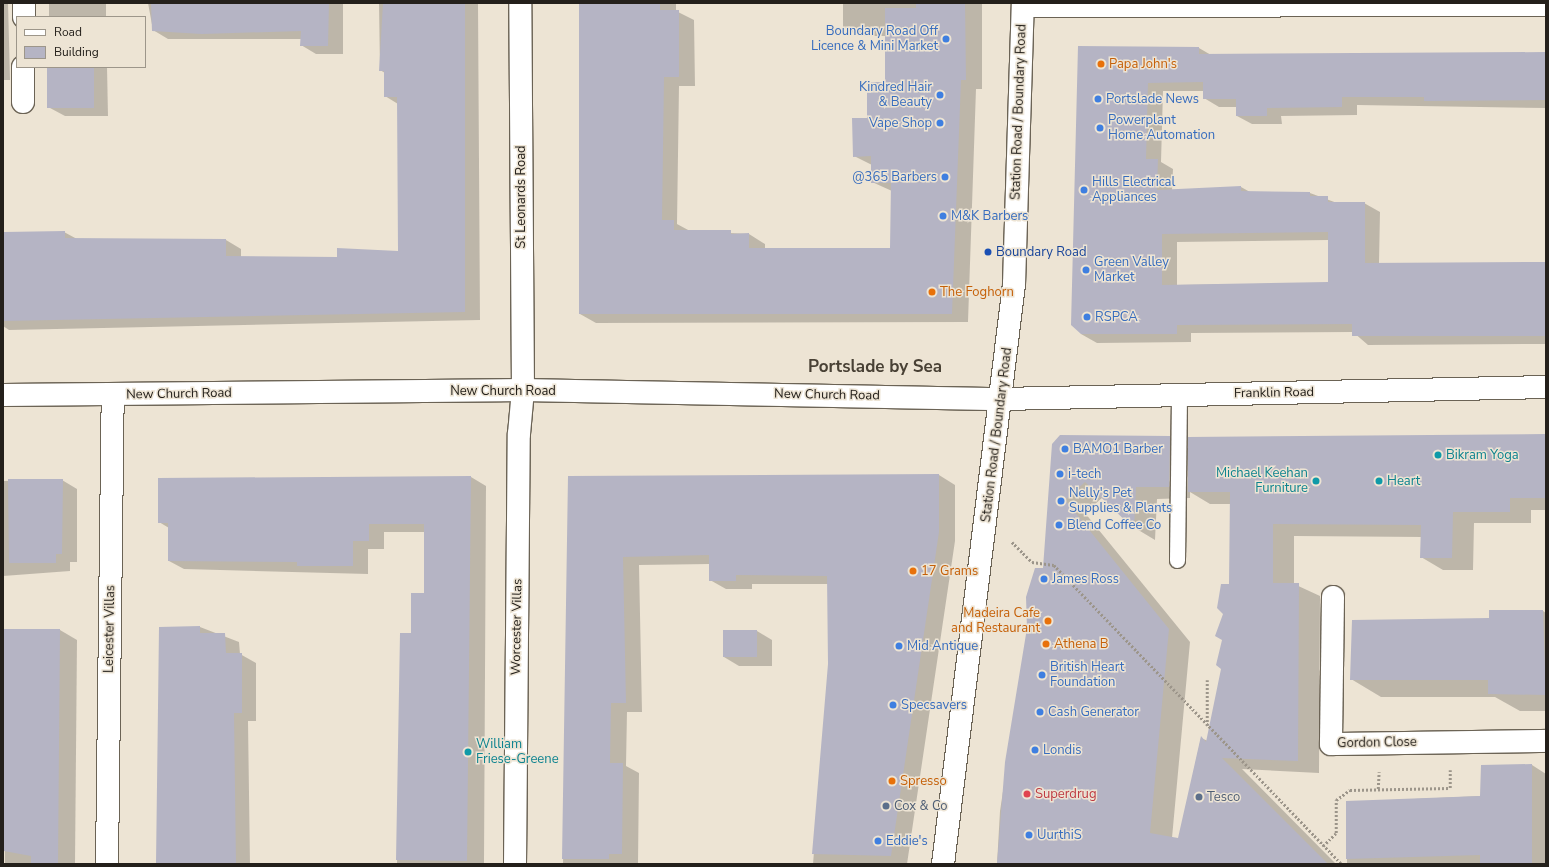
<!DOCTYPE html>
<html>
<head>
<meta charset="utf-8">
<style>
  body { margin:0 }
  #map { position:relative; width:1549px; height:867px; overflow:hidden; background:#ede4d4; font-family:"Nunito Sans",sans-serif }
  div>[style] { position:absolute }
  .shadow>* { inset:0; background:#0003; transform-origin:0 0 }
  .building>* { inset:0; background:#b5b4c4; transform-origin:0 0 }
  .path>* { height:2.5px; margin-top:-1.25px; transform-origin:0; background:repeating-linear-gradient(90deg,#9c958a 0 2px,transparent 0 4px) }
  .roads { filter:drop-shadow(1px 0 #6b6355) drop-shadow(-1px 0 #6b6355) drop-shadow(0 1px #6b6355) drop-shadow(0 -1px #6b6355) }
  .service>* { height:15px; margin:-7.5px; padding:0 7.5px; transform-origin:7.5px; border-radius:7.5px; background:#fff }
  .minor>* { height:22px; margin:-11px; padding:0 11px; transform-origin:11px; border-radius:11px; background:#fff }
  .secondary>* { height:22px; margin:-11px; padding:0 11px; transform-origin:11px; border-radius:11px; background:#fff }
  .dots>* { width:11px; height:11px; translate:-50% -50%; box-sizing:border-box; border:2px solid #ede4d4; border-radius:50% }
  span { translate:-50% -50%; white-space:nowrap; text-align:center; line-height:1.15; -webkit-text-stroke:3px #ede4d4; paint-order:stroke }
  .shop-label { font-size:13px; color:#366cbe }
  .right { translate:-100% -50%; text-align:right }
  .left { translate:0 -50%; text-align:left }
  .food-label { font-size:13px; color:#c56008 }
  .street-label { font-size:13px; color:#24201b }
  .transit-label { font-size:13px; color:#164399 }
  .culture-label { font-size:13px; color:#0d838f }
  .health-label { font-size:13px; color:#be3a42 }
  .service-label { font-size:13px; color:#4e5e75 }
  .district-label { font-size:17px; color:#494135; font-weight:700 }
  .frame { position:absolute; inset:0; border:4px solid #24201b; pointer-events:none }
  .legend { position:absolute; left:16px; top:16px; width:130px; height:52px; box-sizing:border-box; background:#ede4d4; border:1px solid #9d968a; margin:0; padding:5px 7px; list-style:none; font-size:12px; color:#24201b }
  .legend li { display:flex; align-items:center; gap:8px; height:20px }
  .legend b { width:20px; border:1px solid #9d968a }
</style>
</head>
<body>
<div id="map">
  <div class="shadow">
    <i style="clip-path:polygon(3px 3px,8px 3px,10px 80px,3px 80px)"></i>
    <i style="left:49px;top:3px;width:57px;height:14px"></i>
    <i style="clip-path:polygon(148px 3px,343px 3px,343px 54px,316px 54px,301px 45px,302px 39px,168px 39px,153px 30px)"></i>
    <i style="clip-path:polygon(379px 3px,478px 3px,480px 320px,9px 330px,3px 326px,3px 245px,64px 232px,77px 239px,226px 240px,241px 249px,241px 257px,338px 258px,399px 252px,398px 104px,385px 96px,385px 73px,380px 70px)"></i>
    <i style="clip-path:polygon(579px 3px,676px 3px,676px 11px,694px 20px,695px 86px,679px 86px,677px 224px,690px 231px,749px 234px,765px 244px,765px 249px,891px 249px,892px 191px,872px 182px,872px 165px,854px 156px,886px 83px,886px 36px,859px 36px,843px 27px,843px 3px,982px 3px,982px 89px,976px 89px,968px 322px,596px 323px,580px 314px)"></i>
    <i style="clip-path:polygon(evenodd,1079px 47px,1199px 48px,1211px 55px,1546px 53px,1546px 108px,1357px 105px,1357px 115px,1281px 116px,1282px 124px,1252px 124px,1237px 116px,1237px 107px,1219px 107px,1204px 98px,1204px 91px,1163px 91px,1161px 162px,1173px 169px,1172px 191px,1241px 187px,1250px 192px,1310px 193px,1337px 203px,1364px 203px,1380px 212px,1379px 264px,1546px 263px,1546px 344px,1368px 345px,1353px 332px,1191px 333px,1191px 342px,1097px 343px,1081px 334px,1079px 47px,1329px 240px,1329px 283px,1177px 285px,1177px 242px,1329px 240px)"></i>
    <i style="clip-path:polygon(50px 67px,107px 67px,108px 116px,65px 116px,50px 108px)"></i>
    <i style="clip-path:polygon(evenodd,1546px 435px,1546px 510px,1531px 510px,1531px 523px,1474px 523px,1473px 570px,1443px 570px,1421px 557px,1422px 537px,1294px 536px,1294px 584px,1320px 596px,1319px 773px,1242px 769px,1336px 864px,997px 864px,1000px 811px,1028px 628px,1044px 569px,1053px 444px,1169px 437px,1189px 449px,1546px 435px,1190px 492px,1210px 504px,1231px 504px,1230px 585px,1225px 613px,1222px 668px,1208px 741px,1201px 738px,1179px 839px,1172px 838px,1190px 642px,1085px 513px,1103px 497px,1135px 528px,1155px 540px,1157px 499px,1190px 498px,1190px 492px)"></i>
    <i style="clip-path:polygon(939px 475px,955px 485px,955px 541px,907px 864px,813px 864px,829px 664px,828px 584px,752px 584px,752px 589px,726px 589px,710px 580px,710px 564px,639px 565px,642px 712px,627px 712px,626px 766px,639px 773px,638px 864px,563px 864px,569px 477px)"></i>
    <i style="clip-path:polygon(471px 477px,486px 486px,484px 864px,397px 864px,401px 634px,412px 634px,425px 594px,425px 532px,384px 532px,384px 549px,368px 549px,368px 574px,184px 569px,169px 561px,169px 528px,159px 522px)"></i>
    <i style="clip-path:polygon(62px 480px,77px 489px,77px 562px,70px 562px,70px 571px,3px 576px,3px 481px)"></i>
    <i style="clip-path:polygon(1543px 611px,1546px 613px,1546px 711px,1520px 711px,1495px 697px,1381px 697px,1351px 679px,1490px 619px)"></i>
    <i style="clip-path:polygon(200px 627px,239px 642px,240px 654px,256px 663px,256px 721px,248px 721px,250px 864px,158px 864px)"></i>
    <i style="clip-path:polygon(3px 630px,60px 630px,77px 640px,75px 864px,5px 864px)"></i>
    <i style="clip-path:polygon(757px 631px,772px 640px,772px 666px,739px 666px,724px 657px)"></i>
    <i style="clip-path:polygon(1532px 765px,1546px 774px,1546px 864px,1347px 864px,1347px 802px,1481px 796px)"></i>
  </div>
  <div class="building">
    <i style="clip-path:polygon(151px 3px,329px 3px,328px 46px,300px 46px,301px 31px,202px 34px,152px 31px)"></i>
    <i style="clip-path:polygon(383px 3px,465px 3px,465px 312px,3px 321px,4px 232px,65px 231px,65px 238px,226px 239px,226px 256px,337px 257px,337px 248px,398px 251px,397px 97px,384px 97px,384px 71px,379px 71px)"></i>
    <i style="clip-path:polygon(579px 3px,660px 3px,660px 10px,679px 10px,679px 77px,664px 77px,662px 220px,674px 220px,674px 230px,731px 230px,731px 234px,749px 233px,749px 248px,890px 248px,891px 183px,871px 183px,871px 156px,853px 157px,852px 118px,867px 118px,867px 82px,885px 82px,885px 8px,916px 8px,916px 3px,965px 3px,966px 80px,961px 80px,952px 314px,579px 314px)"></i>
    <i style="clip-path:polygon(evenodd,1078px 46px,1199px 47px,1199px 54px,1546px 52px,1546px 100px,1424px 101px,1424px 97px,1342px 97px,1342px 107px,1267px 108px,1267px 116px,1236px 116px,1236px 99px,1203px 99px,1203px 82px,1148px 83px,1146px 159px,1158px 159px,1157px 190px,1241px 186px,1241px 191px,1310px 192px,1310px 196px,1328px 196px,1328px 202px,1365px 202px,1365px 263px,1546px 262px,1546px 336px,1352px 336px,1352px 324px,1177px 325px,1177px 334px,1081px 334px,1071px 325px,1078px 46px,1328px 232px,1328px 282px,1162px 285px,1162px 234px,1328px 232px)"></i>
    <i style="left:47px;top:67px;width:47px;height:41px"></i>
    <i style="clip-path:polygon(1546px 434px,1546px 498px,1510px 498px,1510px 512px,1453px 512px,1452px 558px,1420px 558px,1421px 525px,1273px 524px,1273px 583px,1299px 583px,1298px 761px,1222px 758px,1328px 864px,997px 864px,1005px 762px,1027px 628px,1026px 597px,1035px 568px,1043px 568px,1052px 444px,1060px 435px,1170px 436px,1169px 487px,1136px 487px,1134px 529px,1085px 482px,1065px 500px,1169px 629px,1150px 833px,1178px 838px,1201px 736px,1206px 742px,1221px 669px,1216px 665px,1222px 640px,1215px 636px,1223px 614px,1217px 608px,1221px 584px,1229px 584px,1230px 492px,1188px 492px,1188px 437px)"></i>
    <i style="clip-path:polygon(939px 474px,939px 532px,891px 856px,812px 854px,828px 664px,827px 576px,736px 575px,736px 581px,709px 581px,709px 555px,623px 557px,626px 703px,611px 703px,610px 763px,623px 763px,622px 854px,609px 854px,609px 859px,562px 859px,568px 476px)"></i>
    <i style="clip-path:polygon(471px 476px,467px 861px,396px 860px,400px 633px,411px 633px,411px 593px,424px 593px,424px 524px,369px 524px,369px 541px,353px 541px,353px 566px,297px 566px,297px 562px,168px 561px,168px 523px,158px 523px,158px 478px)"></i>
    <i style="clip-path:polygon(8px 479px,63px 479px,62px 554px,56px 554px,56px 563px,9px 563px)"></i>
    <i style="clip-path:polygon(1489px 610px,1543px 610px,1546px 695px,1488px 694px,1488px 680px,1350px 680px,1352px 620px,1489px 618px)"></i>
    <i style="clip-path:polygon(200px 626px,200px 633px,225px 633px,226px 653px,242px 653px,242px 713px,234px 713px,236px 864px,156px 864px,159px 627px)"></i>
    <i style="clip-path:polygon(3px 629px,60px 629px,58px 864px,31px 864px,31px 856px,4px 851px)"></i>
    <i style="left:723px;top:630px;width:34px;height:27px"></i>
    <i style="clip-path:polygon(1532px 764px,1532px 864px,1480px 864px,1480px 855px,1346px 859px,1346px 801px,1480px 796px,1481px 765px)"></i>
  </div>
  <div class="path">
    <i style="left:1012px;top:542px;width:28px;rotate:45deg"></i>
    <i style="left:1032px;top:562px;width:22px;rotate:8deg"></i>
    <i style="left:1054px;top:565px;width:415px;rotate:46.1deg"></i>
    <i style="left:1207px;top:726px;width:46px;rotate:-90deg"></i>
    <i style="left:1378px;top:789px;width:17px;rotate:-87deg"></i>
    <i style="left:1323px;top:846px;width:18px;rotate:-45deg"></i>
    <i style="left:1336px;top:833px;width:33px;rotate:-90deg"></i>
    <i style="left:1336px;top:800px;width:17px;rotate:-36deg"></i>
    <i style="left:1350px;top:790px;width:100px;rotate:-1.1deg"></i>
    <i style="left:1450px;top:788px;width:18px;rotate:-90deg"></i>
  </div>
  <div class="roads">
    <div class="service">
      <i style="left:1177px;top:560px;width:164px;rotate:-89.3deg"></i>
    </div>
    <div class="minor">
      <i style="left:1023px;top:6px;width:523px;rotate:-0.11deg"></i>
      <i style="left:24px;top:17px;width:14px;rotate:-90deg"></i>
      <i style="left:23px;top:102px;width:35px;rotate:-90deg"></i>
      <i style="left:1002px;top:399px;width:544px;rotate:-1.26deg"></i>
      <i style="left:1333px;top:597px;width:147px;rotate:90.8deg"></i>
      <i style="left:1331px;top:744px;width:215px;rotate:-0.8deg"></i>
      <i style="left:107px;top:864px;width:470px;rotate:-89.3deg"></i>
      <i style="left:515px;top:864px;width:430px;rotate:-89.5deg"></i>
      <i style="left:519px;top:434px;width:44px;rotate:-84.8deg"></i>
      <i style="left:523px;top:390px;width:387px;rotate:-90.4deg"></i>
    </div>
    <div class="secondary">
      <i style="left:3px;top:395px;width:520px;rotate:-0.55deg"></i>
      <i style="left:523px;top:390px;width:479px;rotate:1.1deg"></i>
      <i style="left:943px;top:864px;width:584px;rotate:-83.02deg"></i>
      <i style="left:1014px;top:284px;width:281px;rotate:-88.2deg"></i>
    </div>
  </div>
  <div class="dots">
    <i style="left:946px;top:39px;background:#3f7fe0"></i>
    <i style="left:1101px;top:64px;background:#e8710a"></i>
    <i style="left:940px;top:95px;background:#3f7fe0"></i>
    <i style="left:1098px;top:99px;background:#3f7fe0"></i>
    <i style="left:940px;top:123px;background:#3f7fe0"></i>
    <i style="left:1100px;top:128px;background:#3f7fe0"></i>
    <i style="left:945px;top:177px;background:#3f7fe0"></i>
    <i style="left:1084px;top:190px;background:#3f7fe0"></i>
    <i style="left:943px;top:216px;background:#3f7fe0"></i>
    <i style="left:988px;top:252px;background:#1a4fb4"></i>
    <i style="left:1086px;top:270px;background:#3f7fe0"></i>
    <i style="left:932px;top:292px;background:#e8710a"></i>
    <i style="left:1087px;top:317px;background:#3f7fe0"></i>
    <i style="left:1065px;top:449px;background:#3f7fe0"></i>
    <i style="left:1438px;top:455px;background:#0f9aa8"></i>
    <i style="left:1060px;top:474px;background:#3f7fe0"></i>
    <i style="left:1316px;top:481px;background:#0f9aa8"></i>
    <i style="left:1379px;top:481px;background:#0f9aa8"></i>
    <i style="left:1061px;top:501px;background:#3f7fe0"></i>
    <i style="left:1059px;top:525px;background:#3f7fe0"></i>
    <i style="left:913px;top:571px;background:#e8710a"></i>
    <i style="left:1044px;top:579px;background:#3f7fe0"></i>
    <i style="left:1048px;top:621px;background:#e8710a"></i>
    <i style="left:1046px;top:644px;background:#e8710a"></i>
    <i style="left:899px;top:646px;background:#3f7fe0"></i>
    <i style="left:1042px;top:675px;background:#3f7fe0"></i>
    <i style="left:893px;top:705px;background:#3f7fe0"></i>
    <i style="left:1040px;top:712px;background:#3f7fe0"></i>
    <i style="left:1035px;top:750px;background:#3f7fe0"></i>
    <i style="left:468px;top:752px;background:#0f9aa8"></i>
    <i style="left:892px;top:781px;background:#e8710a"></i>
    <i style="left:1027px;top:794px;background:#e0444e"></i>
    <i style="left:1199px;top:797px;background:#5c6f8a"></i>
    <i style="left:886px;top:806px;background:#5c6f8a"></i>
    <i style="left:1029px;top:835px;background:#3f7fe0"></i>
    <i style="left:878px;top:841px;background:#3f7fe0"></i>
  </div>
  <div class="shop-label">
    <span class="right" style="left:938px;top:39px">Boundary Road Off<br>Licence &amp; Mini Market</span>
    <span class="right" style="left:932px;top:95px">Kindred Hair<br>&amp; Beauty</span>
    <span class="left" style="left:1106px;top:99px">Portslade News</span>
    <span class="left" style="left:1108px;top:128px">Powerplant<br>Home Automation</span>
    <span class="right" style="left:932px;top:123px">Vape Shop</span>
    <span class="right" style="left:937px;top:177px">@365 Barbers</span>
    <span class="left" style="left:1092px;top:190px">Hills Electrical<br>Appliances</span>
    <span class="left" style="left:951px;top:216px">M&amp;K Barbers</span>
    <span class="left" style="left:1094px;top:270px">Green Valley<br>Market</span>
    <span class="left" style="left:1095px;top:317px">RSPCA</span>
    <span class="left" style="left:1073px;top:449px">BAMO1 Barber</span>
    <span class="left" style="left:1068px;top:474px">i-tech</span>
    <span class="left" style="left:1069px;top:501px">Nelly's Pet<br>Supplies &amp; Plants</span>
    <span class="left" style="left:1067px;top:525px">Blend Coffee Co</span>
    <span class="left" style="left:1052px;top:579px">James Ross</span>
    <span class="left" style="left:907px;top:646px">Mid Antique</span>
    <span class="left" style="left:1050px;top:675px">British Heart<br>Foundation</span>
    <span class="left" style="left:901px;top:705px">Specsavers</span>
    <span class="left" style="left:1048px;top:712px">Cash Generator</span>
    <span class="left" style="left:1043px;top:750px">Londis</span>
    <span class="left" style="left:1037px;top:835px">UurthiS</span>
    <span class="left" style="left:886px;top:841px">Eddie's</span>
  </div>
  <div class="food-label">
    <span class="left" style="left:1109px;top:64px">Papa John's</span>
    <span class="left" style="left:940px;top:292px">The Foghorn</span>
    <span class="left" style="left:921px;top:571px">17 Grams</span>
    <span class="right" style="left:1040px;top:621px">Madeira Cafe<br>and Restaurant</span>
    <span class="left" style="left:1054px;top:644px">Athena B</span>
    <span class="left" style="left:900px;top:781px">Spresso</span>
  </div>
  <div class="street-label">
    <span style="left:1019px;top:112px;rotate:-88deg">Station Road / Boundary Road</span>
    <span style="left:521px;top:197px;rotate:-90deg">St Leonards Road</span>
    <span style="left:503px;top:391px">New Church Road</span>
    <span style="left:1274px;top:393px;rotate:-1deg">Franklin Road</span>
    <span style="left:179px;top:394px;rotate:-1deg">New Church Road</span>
    <span style="left:827px;top:395px;rotate:1deg">New Church Road</span>
    <span style="left:997px;top:435px;rotate:-83deg">Station Road / Boundary Road</span>
    <span style="left:517px;top:627px;rotate:-89deg">Worcester Villas</span>
    <span style="left:110px;top:629px;rotate:-89deg">Leicester Villas</span>
    <span style="left:1377px;top:743px;rotate:-1deg">Gordon Close</span>
  </div>
  <div class="transit-label">
    <span class="left" style="left:996px;top:252px">Boundary Road</span>
  </div>
  <div class="culture-label">
    <span class="left" style="left:1446px;top:455px">Bikram Yoga</span>
    <span class="right" style="left:1308px;top:481px">Michael Keehan<br>Furniture</span>
    <span class="left" style="left:1387px;top:481px">Heart</span>
    <span class="left" style="left:476px;top:752px">William<br>Friese-Greene</span>
  </div>
  <div class="health-label">
    <span class="left" style="left:1035px;top:794px">Superdrug</span>
  </div>
  <div class="service-label">
    <span class="left" style="left:1207px;top:797px">Tesco</span>
    <span class="left" style="left:894px;top:806px">Cox &amp; Co</span>
  </div>
  <div class="district-label">
    <span style="left:875px;top:367px">Portslade by Sea</span>
  </div>
  <div class="frame"></div>
  <ul class="legend">
  <li><b style="height:5px;background:#fff"></b>Road</li>
  <li><b style="height:11px;background:#b5b4c4"></b>Building</li>
  </ul>
</div>
</body>
</html>
